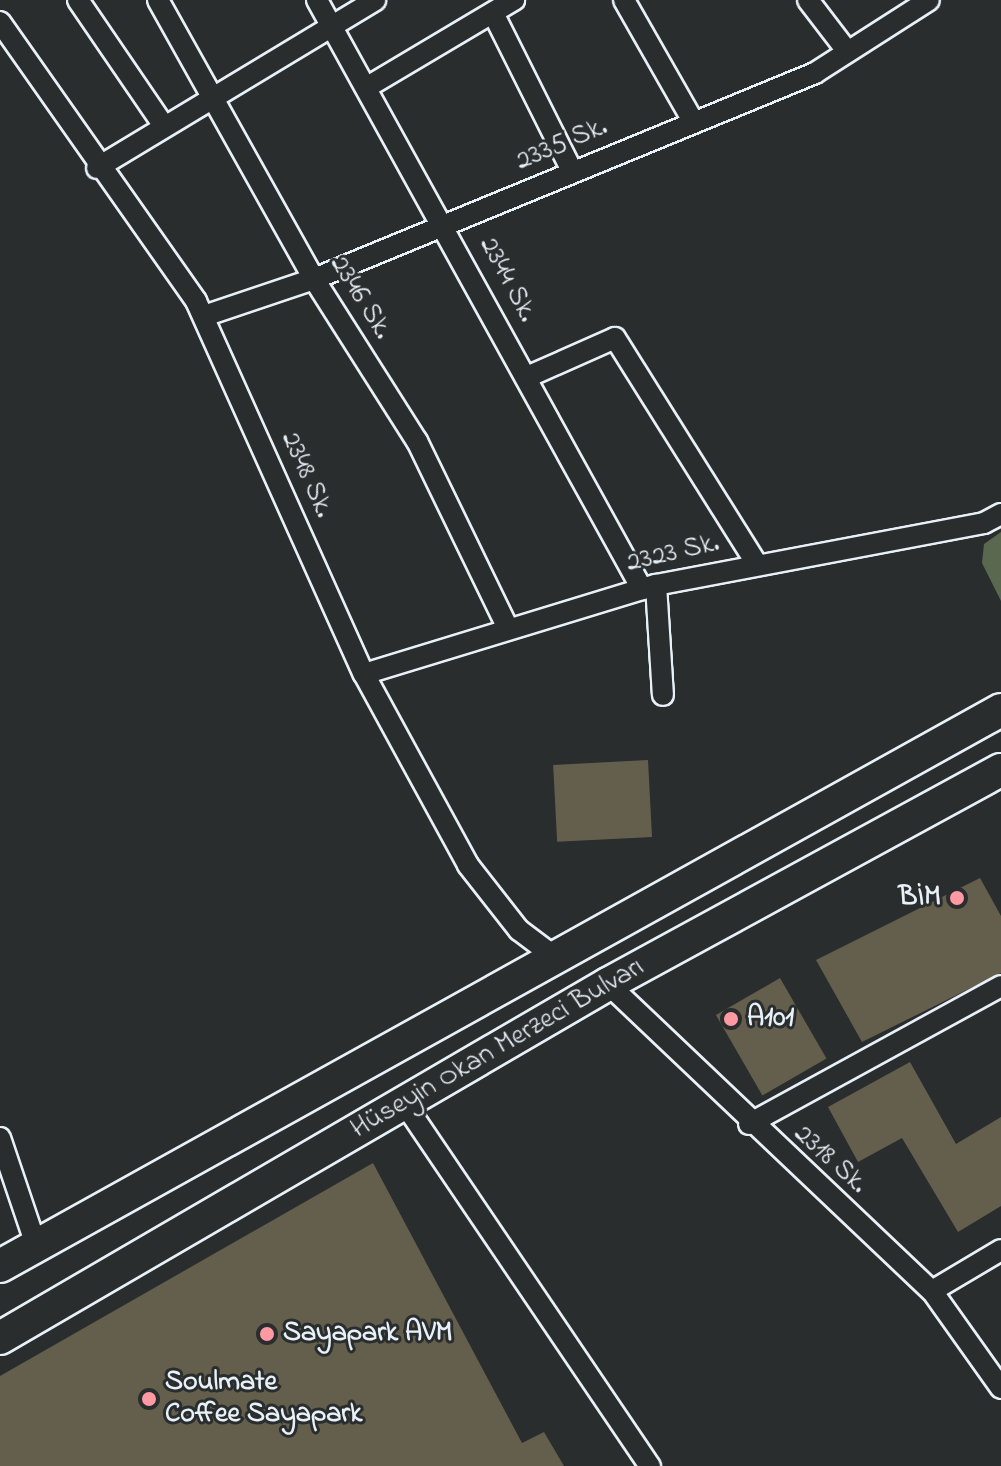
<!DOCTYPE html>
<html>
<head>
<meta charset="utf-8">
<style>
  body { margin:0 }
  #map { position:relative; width:1001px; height:1466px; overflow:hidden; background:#2a2d2e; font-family:"Indie Flower",sans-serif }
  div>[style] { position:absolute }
  .green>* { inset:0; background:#5b6850 }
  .building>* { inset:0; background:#645e4d; transform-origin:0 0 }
  .roads { filter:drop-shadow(2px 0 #e8f1f8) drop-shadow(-2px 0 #e8f1f8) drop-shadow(0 2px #e8f1f8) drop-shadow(0 -2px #e8f1f8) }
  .minor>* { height:20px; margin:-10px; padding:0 10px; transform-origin:10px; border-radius:10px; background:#2a2d2e }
  .primary>* { height:32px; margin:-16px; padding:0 16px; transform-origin:16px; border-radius:16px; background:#2a2d2e }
  .dots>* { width:22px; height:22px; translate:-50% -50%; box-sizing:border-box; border:4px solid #2a2d2e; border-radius:50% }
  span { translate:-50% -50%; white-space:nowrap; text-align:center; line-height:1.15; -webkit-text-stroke:6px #2a2d2e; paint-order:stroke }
  .street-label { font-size:28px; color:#e8f1f8 }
  .poi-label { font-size:28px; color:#e8f1f8; font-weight:700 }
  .right { translate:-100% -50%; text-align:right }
  .left { translate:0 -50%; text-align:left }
</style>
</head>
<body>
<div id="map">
  <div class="green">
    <i style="clip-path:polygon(1001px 532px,1001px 601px,982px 563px,984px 544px)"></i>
  </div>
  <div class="building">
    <i style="left:648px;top:760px;width:77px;height:95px;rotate:87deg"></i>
    <i style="clip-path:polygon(980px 878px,1001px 916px,1001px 973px,862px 1042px,816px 960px)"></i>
    <i style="left:780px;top:978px;width:93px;height:74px;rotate:60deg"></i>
    <i style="clip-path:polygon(910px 1062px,956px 1144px,1001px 1117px,1001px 1206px,958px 1232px,902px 1138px,858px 1162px,828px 1107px)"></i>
    <i style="clip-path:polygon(373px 1163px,522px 1443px,544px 1432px,564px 1466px,0 1466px,0 1376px)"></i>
  </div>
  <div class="roads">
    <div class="minor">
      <i style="left:78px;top:0;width:153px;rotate:55.7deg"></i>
      <i style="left:158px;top:0;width:320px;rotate:60.8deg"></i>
      <i style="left:314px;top:279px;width:192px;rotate:57.6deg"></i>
      <i style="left:417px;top:441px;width:208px;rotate:64.1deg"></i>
      <i style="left:317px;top:0;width:673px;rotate:61.11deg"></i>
      <i style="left:624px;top:0;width:139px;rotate:60.3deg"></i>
      <i style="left:808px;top:0;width:64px;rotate:52.6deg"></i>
      <i style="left:493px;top:13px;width:177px;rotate:63.4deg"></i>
      <i style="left:0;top:22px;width:341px;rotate:54.9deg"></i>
      <i style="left:196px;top:301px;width:409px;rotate:65.8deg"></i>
      <i style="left:364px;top:674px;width:217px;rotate:61.4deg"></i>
      <i style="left:468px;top:865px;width:83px;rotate:51.9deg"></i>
      <i style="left:519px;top:930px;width:40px;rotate:37deg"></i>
      <i style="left:369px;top:86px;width:169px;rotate:-30.7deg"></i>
      <i style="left:97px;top:168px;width:325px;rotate:-31.1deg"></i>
      <i style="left:204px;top:316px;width:116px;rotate:-18.6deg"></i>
      <i style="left:314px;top:279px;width:542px;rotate:-22.35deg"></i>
      <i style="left:815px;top:73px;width:135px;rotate:-32.6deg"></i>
      <i style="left:527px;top:377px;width:96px;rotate:-23.9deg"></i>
      <i style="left:615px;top:338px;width:266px;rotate:57.9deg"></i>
      <i style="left:656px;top:585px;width:110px;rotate:86.4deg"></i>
      <i style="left:364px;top:674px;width:305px;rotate:-17deg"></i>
      <i style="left:656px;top:585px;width:334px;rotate:-10.7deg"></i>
      <i style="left:984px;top:523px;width:19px;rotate:-28deg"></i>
      <i style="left:608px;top:984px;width:446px;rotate:43.5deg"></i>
      <i style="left:932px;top:1291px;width:119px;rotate:54.6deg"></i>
      <i style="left:404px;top:1103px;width:439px;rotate:55.9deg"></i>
      <i style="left:749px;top:1124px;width:287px;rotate:-28.7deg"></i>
      <i style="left:0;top:1138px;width:113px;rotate:71.4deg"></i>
      <i style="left:932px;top:1291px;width:80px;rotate:-30.7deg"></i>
    </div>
    <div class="primary">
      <i style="left:0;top:1266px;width:1145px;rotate:-29.05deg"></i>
      <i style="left:0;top:1338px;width:704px;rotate:-30.21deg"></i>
      <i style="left:608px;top:984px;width:447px;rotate:-28.6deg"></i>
    </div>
  </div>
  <div class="dots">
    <i style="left:957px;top:898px;background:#ff9aa2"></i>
    <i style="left:731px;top:1019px;background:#ff9aa2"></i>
    <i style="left:267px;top:1334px;background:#ff9aa2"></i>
    <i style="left:149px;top:1399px;background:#ff9aa2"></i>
  </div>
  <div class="street-label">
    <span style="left:562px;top:145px;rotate:-23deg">2335 Sk.</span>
    <span style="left:507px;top:280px;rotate:62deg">2344 Sk.</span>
    <span style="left:360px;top:298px;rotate:58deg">2346 Sk.</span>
    <span style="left:306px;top:475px;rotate:66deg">2348 Sk.</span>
    <span style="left:673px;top:554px;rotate:-13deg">2323 Sk.</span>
    <span style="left:498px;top:1049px;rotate:-30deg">Hüseyin Okan Merzeci Bulvarı</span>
    <span style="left:830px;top:1160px;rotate:42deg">2318 Sk.</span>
  </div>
  <div class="poi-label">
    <span class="right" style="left:941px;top:898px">BİM</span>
    <span class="left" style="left:747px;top:1019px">A101</span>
    <span class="left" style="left:283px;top:1334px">Sayapark AVM</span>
    <span class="left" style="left:165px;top:1399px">Soulmate<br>Coffee Sayapark</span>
  </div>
</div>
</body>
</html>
